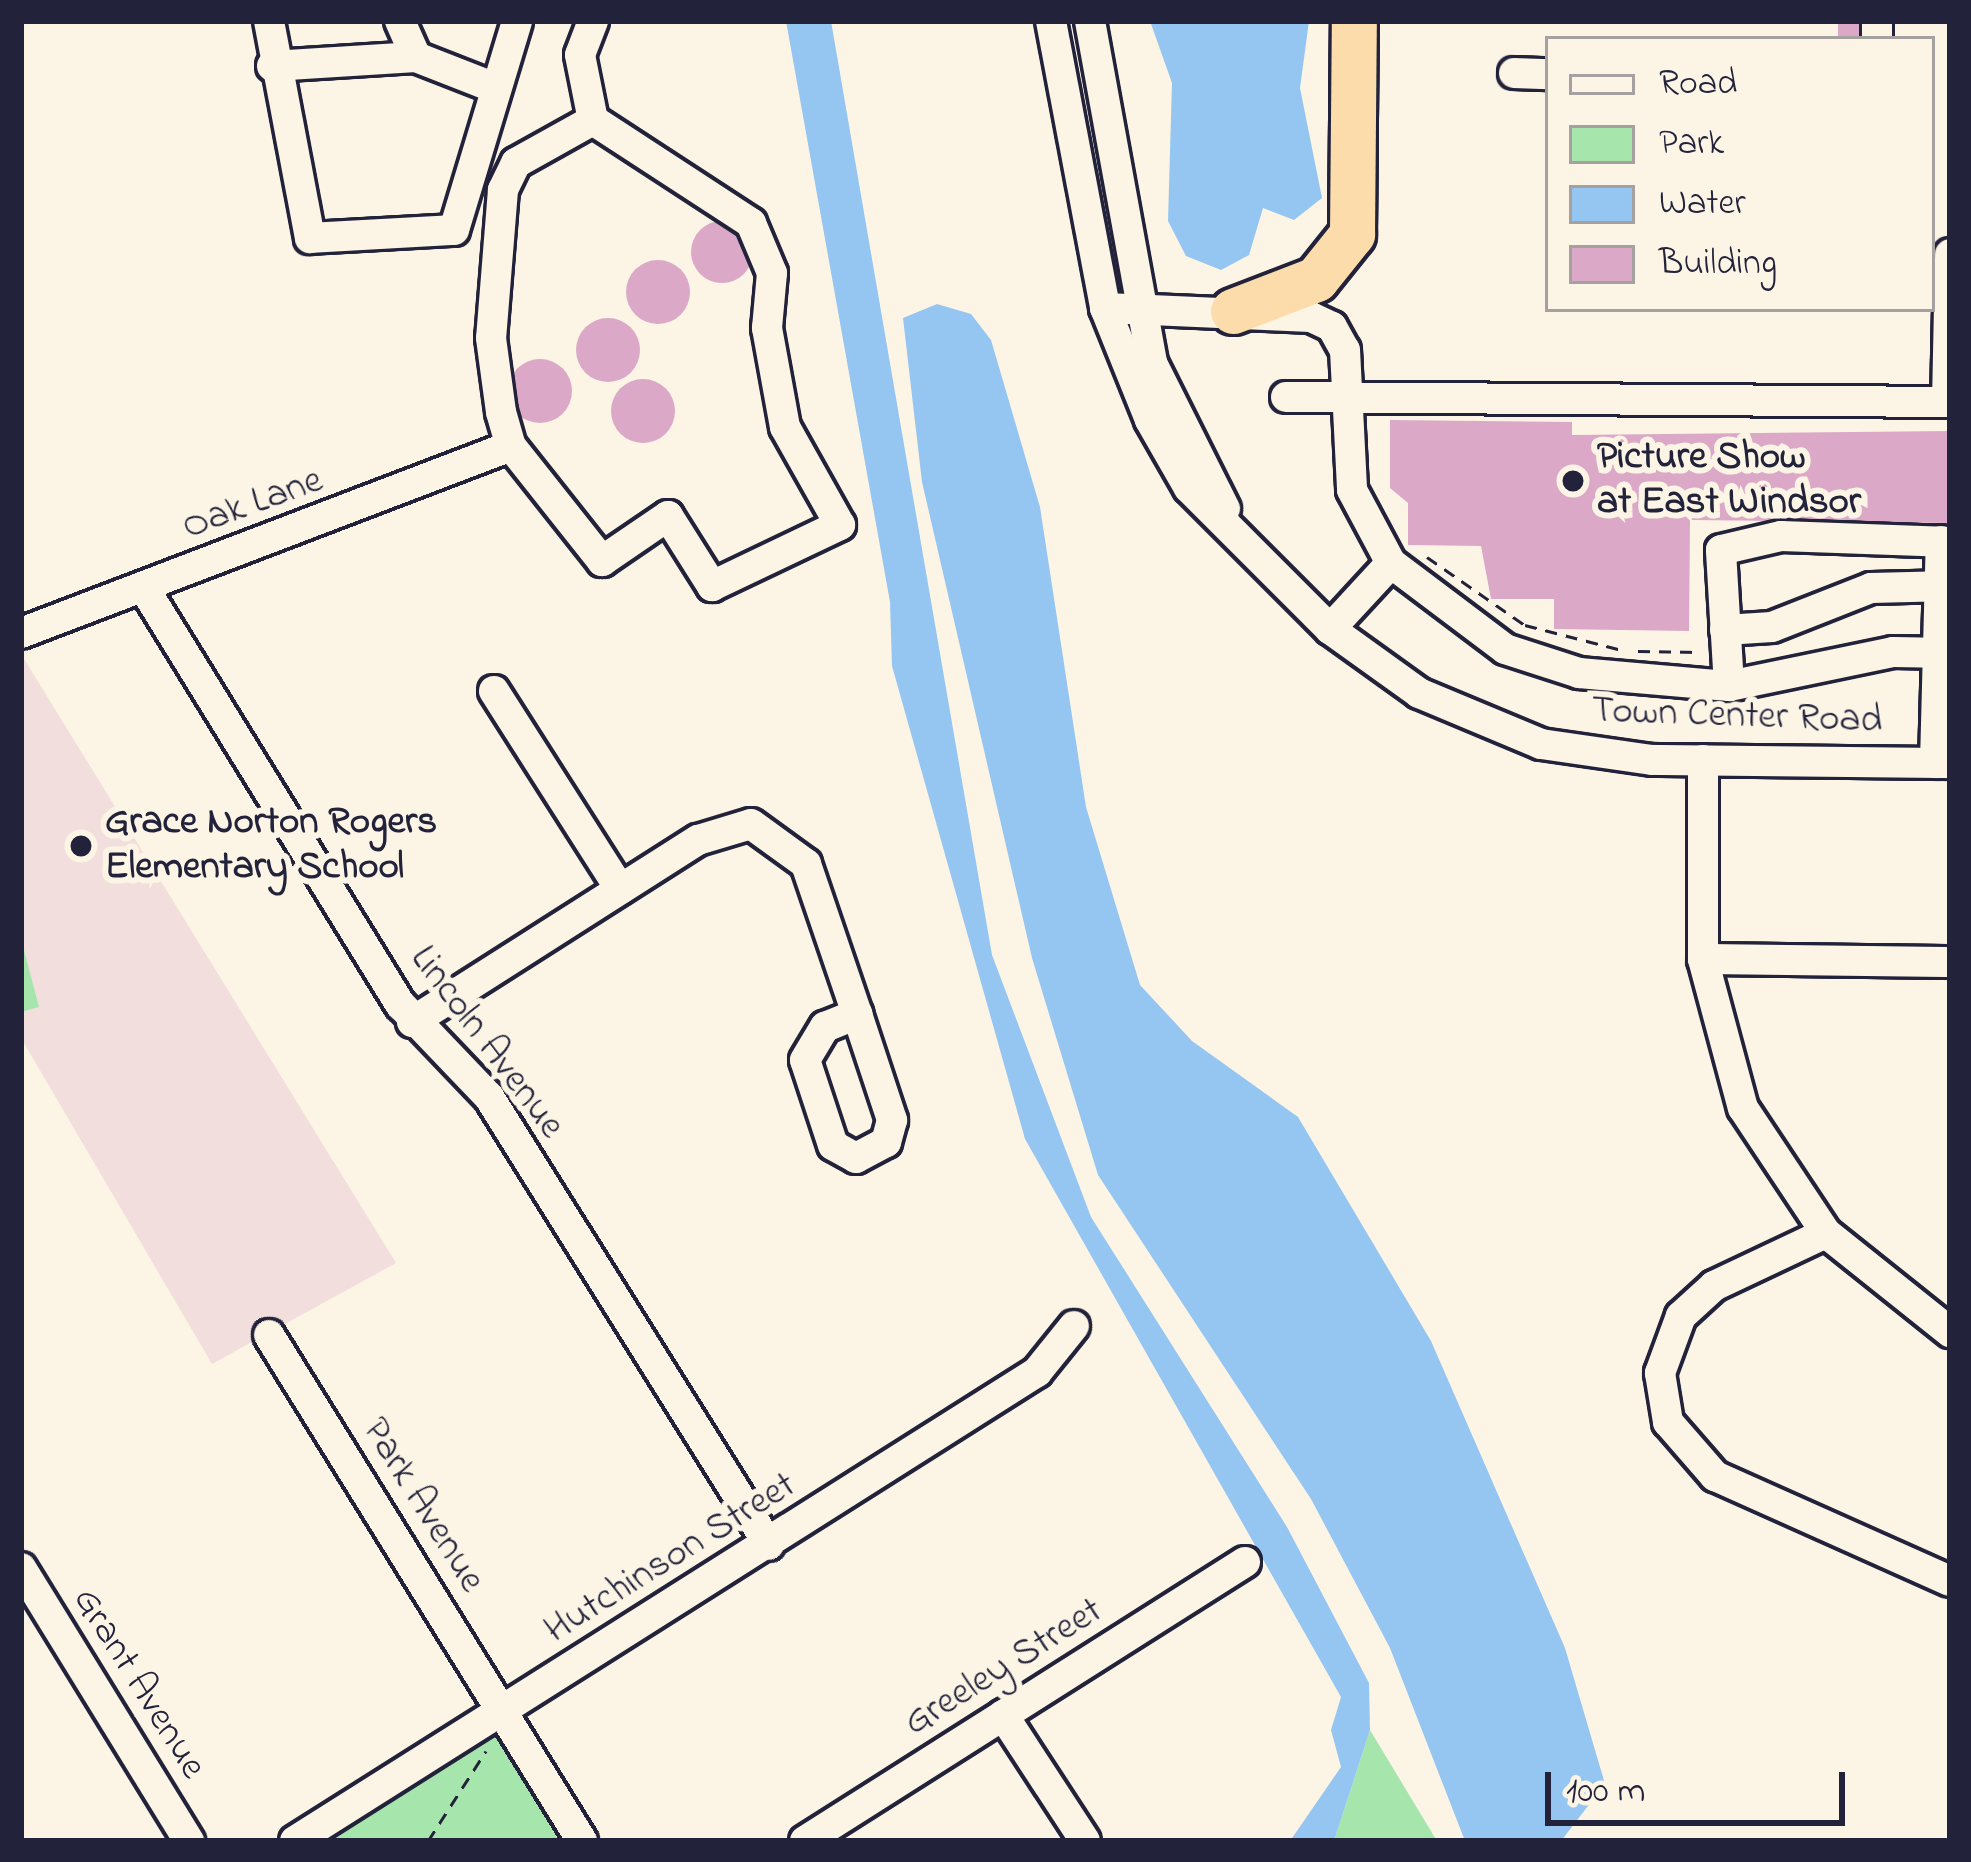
<!DOCTYPE html>
<html>
<head>
<meta charset="utf-8">
<style>
  body { margin:0 }
  #map { position:relative; width:1971px; height:1862px; overflow:hidden; background:#fcf5e5; font-family:"Indie Flower",sans-serif }
  div>[style] { position:absolute }
  .built>* { inset:0; background:#f2dedc }
  .green>* { inset:0; background:#a6e5ac }
  .water>* { inset:0; background:#95c5f1 }
  .building>* { inset:0; background:#dba9c7 }
  .round { border-radius:50% }
  .path>* { height:3px; margin-top:-1.5px; transform-origin:0; background:repeating-linear-gradient(90deg,#22223b 0 12px,transparent 0 21px) }
  .roads { filter:drop-shadow(3px 0 #22223b) drop-shadow(-3px 0 #22223b) drop-shadow(0 3px #22223b) drop-shadow(0 -3px #22223b) }
  .minor>* { height:30px; margin:-15px; padding:0 15px; transform-origin:15px; border-radius:15px; background:#fcf5e5 }
  .highway>* { height:45px; margin:-22.5px; padding:0 22.5px; transform-origin:22.5px; border-radius:22.5px; background:#fddcac }
  .dots>* { width:33px; height:33px; translate:-50% -50%; box-sizing:border-box; border:6px solid #fcf5e5; border-radius:50% }
  span { translate:-50% -50%; white-space:nowrap; text-align:center; line-height:1.15; -webkit-text-stroke:12px #fcf5e5; paint-order:stroke }
  .poi-label { font-size:39px; color:#22223b; font-weight:700 }
  .left { translate:0 -50%; text-align:left }
  .street-label { font-size:39px; color:#22223b }
  .frame { position:absolute; inset:0; border:24px solid #22223b; pointer-events:none }
  .legend { position:absolute; left:1545px; top:36px; width:390px; height:276px; box-sizing:border-box; background:#fcf5e5; border:3px solid #a5a1a1; margin:0; padding:15px 21px; list-style:none; font-size:36px; color:#22223b }
  .legend li { display:flex; align-items:center; gap:24px; height:60px }
  .legend b { width:60px; border:3px solid #a5a1a1 }
  .scale { position:absolute; left:1545px; top:1772px; width:300px; height:54px; box-sizing:border-box; border:6px solid #22223b; border-top:0; padding-left:15px; font-size:36px; line-height:42px; white-space:nowrap; color:#22223b; -webkit-text-stroke:9px #fcf5e5; paint-order:stroke }
</style>
</head>
<body>
<div id="map">
  <div class="built">
    <i style="clip-path:polygon(21px 654px,396px 1263px,212px 1364px,21px 1038px)"></i>
  </div>
  <div class="green">
    <i style="clip-path:polygon(21px 939px,39px 1007px,21px 1012px)"></i>
    <i style="clip-path:polygon(1370px 1730px,1437px 1841px,1334px 1841px)"></i>
    <i style="clip-path:polygon(497px 1735px,559px 1841px,318px 1841px,489px 1736px)"></i>
  </div>
  <div class="water">
    <i style="clip-path:polygon(786px 21px,831px 21px,992px 955px,1091px 1217px,1287px 1527px,1369px 1683px,1370px 1730px,1334px 1841px,1290px 1841px,1341px 1767px,1331px 1730px,1341px 1697px,1025px 1139px,892px 666px,890px 602px)"></i>
    <i style="clip-path:polygon(1150px 21px,1309px 21px,1300px 88px,1322px 198px,1294px 220px,1263px 208px,1249px 255px,1221px 270px,1186px 256px,1168px 221px,1172px 83px)"></i>
    <i style="clip-path:polygon(937px 304px,971px 314px,991px 340px,1040px 507px,1086px 807px,1140px 985px,1192px 1041px,1298px 1117px,1431px 1341px,1565px 1648px,1605px 1784px,1561px 1841px,1465px 1841px,1390px 1648px,1311px 1499px,1098px 1175px,1032px 958px,922px 482px,903px 318px)"></i>
  </div>
  <div class="building">
    <i style="clip-path:polygon(1838px 21px,1882px 21px,1866px 39px,1838px 39px)"></i>
    <i class="round" style="left:691px;top:221px;width:62px;height:62px"></i>
    <i class="round" style="left:626px;top:260px;width:64px;height:64px"></i>
    <i class="round" style="left:576px;top:318px;width:64px;height:64px"></i>
    <i class="round" style="left:508px;top:359px;width:64px;height:64px"></i>
    <i class="round" style="left:611px;top:379px;width:64px;height:64px"></i>
    <i style="clip-path:polygon(1390px 420px,1572px 422px,1572px 435px,1950px 431px,1950px 523px,1690px 520px,1689px 631px,1554px 629px,1554px 599px,1491px 599px,1481px 546px,1408px 545px,1408px 503px,1390px 488px)"></i>
  </div>
  <div class="path">
    <i style="left:1427px;top:557px;width:119px;rotate:34.8deg"></i>
    <i style="left:1525px;top:625px;width:100px;rotate:14.5deg"></i>
    <i style="left:1638px;top:651px;width:62px;rotate:0.9deg"></i>
    <i style="left:428px;top:1841px;width:107px;rotate:-57.2deg"></i>
  </div>
  <div class="roads">
    <div class="minor">
      <i style="left:269px;top:21px;width:221px;rotate:79.3deg"></i>
      <i style="left:310px;top:238px;width:144px;rotate:-3.2deg"></i>
      <i style="left:454px;top:230px;width:218px;rotate:-73.2deg"></i>
      <i style="left:400px;top:21px;width:39px;rotate:66deg"></i>
      <i style="left:593px;top:21px;width:36px;rotate:111deg"></i>
      <i style="left:580px;top:55px;width:66px;rotate:78.7deg"></i>
      <i style="left:593px;top:120px;width:88px;rotate:150.8deg"></i>
      <i style="left:516px;top:163px;width:30px;rotate:116deg"></i>
      <i style="left:503px;top:190px;width:148px;rotate:94.6deg"></i>
      <i style="left:491px;top:338px;width:75px;rotate:82.3deg"></i>
      <i style="left:501px;top:412px;width:35px;rotate:74deg"></i>
      <i style="left:511px;top:446px;width:147px;rotate:51.6deg"></i>
      <i style="left:602px;top:561px;width:80px;rotate:-34.3deg"></i>
      <i style="left:668px;top:516px;width:83px;rotate:57.8deg"></i>
      <i style="left:712px;top:586px;width:142px;rotate:-25.5deg"></i>
      <i style="left:840px;top:525px;width:112px;rotate:-119.3deg"></i>
      <i style="left:785px;top:427px;width:101px;rotate:-100.3deg"></i>
      <i style="left:767px;top:328px;width:55px;rotate:-84.8deg"></i>
      <i style="left:772px;top:273px;width:54px;rotate:-112.8deg"></i>
      <i style="left:751px;top:223px;width:189px;rotate:-146.9deg"></i>
      <i style="left:1051px;top:21px;width:292px;rotate:79.3deg"></i>
      <i style="left:1105px;top:308px;width:121px;rotate:68.1deg"></i>
      <i style="left:1150px;top:420px;width:78px;rotate:60.2deg"></i>
      <i style="left:1189px;top:488px;width:199px;rotate:45deg"></i>
      <i style="left:1330px;top:629px;width:110px;rotate:35.7deg"></i>
      <i style="left:1419px;top:693px;width:132px;rotate:22.7deg"></i>
      <i style="left:1541px;top:744px;width:112px;rotate:8.2deg"></i>
      <i style="left:1652px;top:760px;width:298px;rotate:0.6deg"></i>
      <i style="left:1090px;top:21px;width:348px;rotate:79.7deg"></i>
      <i style="left:1152px;top:363px;width:163px;rotate:63.4deg"></i>
      <i style="left:1877px;top:39px;width:18px;rotate:-90deg"></i>
      <i style="left:272px;top:66px;width:144px;rotate:-3.6deg"></i>
      <i style="left:416px;top:57px;width:83px;rotate:21.3deg"></i>
      <i style="left:1514px;top:73px;width:34px;rotate:2deg"></i>
      <i style="left:1105px;top:308px;width:206px;rotate:2.5deg"></i>
      <i style="left:1311px;top:317px;width:23px;rotate:25deg"></i>
      <i style="left:1332px;top:327px;width:26px;rotate:61deg"></i>
      <i style="left:1345px;top:350px;width:140px;rotate:87.1deg"></i>
      <i style="left:1352px;top:490px;width:83px;rotate:61.9deg"></i>
      <i style="left:1391px;top:563px;width:90px;rotate:132.7deg"></i>
      <i style="left:1286px;top:397px;width:664px;rotate:0.43deg"></i>
      <i style="left:1947px;top:402px;width:148px;rotate:-88.8deg"></i>
      <i style="left:1391px;top:563px;width:143px;rotate:37deg"></i>
      <i style="left:1505px;top:649px;width:78px;rotate:18deg"></i>
      <i style="left:1579px;top:673px;width:151px;rotate:5deg"></i>
      <i style="left:1729px;top:686px;width:167px;rotate:-11.7deg"></i>
      <i style="left:1893px;top:652px;width:57px;rotate:1deg"></i>
      <i style="left:144px;top:588px;width:490px;rotate:58.4deg"></i>
      <i style="left:401px;top:1005px;width:127px;rotate:46.3deg"></i>
      <i style="left:489px;top:1097px;width:528px;rotate:57.99deg"></i>
      <i style="left:1725px;top:630px;width:47px;rotate:-3.7deg"></i>
      <i style="left:1772px;top:627px;width:106px;rotate:-21.5deg"></i>
      <i style="left:1871px;top:588px;width:79px;rotate:-1.5deg"></i>
      <i style="left:21px;top:633px;width:524px;rotate:-20.89deg"></i>
      <i style="left:1729px;top:686px;width:136px;rotate:-93.4deg"></i>
      <i style="left:1721px;top:550px;width:62px;rotate:-13.1deg"></i>
      <i style="left:1781px;top:536px;width:169px;rotate:2deg"></i>
      <i style="left:494px;top:691px;width:235px;rotate:57.5deg"></i>
      <i style="left:1703px;top:760px;width:199px;rotate:90deg"></i>
      <i style="left:1703px;top:959px;width:154px;rotate:75deg"></i>
      <i style="left:1743px;top:1108px;width:150px;rotate:56.4deg"></i>
      <i style="left:1826px;top:1233px;width:159px;rotate:38.6deg"></i>
      <i style="left:1935px;top:763px;width:222px;rotate:-88.5deg"></i>
      <i style="left:1703px;top:959px;width:247px;rotate:0.7deg"></i>
      <i style="left:857px;top:1014px;width:112px;rotate:71.7deg"></i>
      <i style="left:892px;top:1120px;width:23px;rotate:105deg"></i>
      <i style="left:886px;top:1142px;width:34px;rotate:152deg"></i>
      <i style="left:856px;top:1158px;width:26px;rotate:-151deg"></i>
      <i style="left:833px;top:1145px;width:89px;rotate:-108.2deg"></i>
      <i style="left:805px;top:1060px;width:39px;rotate:-59deg"></i>
      <i style="left:825px;top:1027px;width:35px;rotate:-22deg"></i>
      <i style="left:412px;top:1022px;width:339px;rotate:-32.5deg"></i>
      <i style="left:698px;top:840px;width:55px;rotate:-16.8deg"></i>
      <i style="left:751px;top:824px;width:68px;rotate:36deg"></i>
      <i style="left:806px;top:864px;width:158px;rotate:71.2deg"></i>
      <i style="left:1826px;top:1233px;width:124px;rotate:154.7deg"></i>
      <i style="left:1714px;top:1286px;width:45px;rotate:137.7deg"></i>
      <i style="left:1681px;top:1316px;width:61px;rotate:110.2deg"></i>
      <i style="left:1660px;top:1373px;width:50px;rotate:80.7deg"></i>
      <i style="left:1668px;top:1422px;width:72px;rotate:49deg"></i>
      <i style="left:1715px;top:1476px;width:257px;rotate:24.1deg"></i>
      <i style="left:269px;top:1335px;width:595px;rotate:58.26deg"></i>
      <i style="left:21px;top:1568px;width:321px;rotate:58.4deg"></i>
      <i style="left:1003px;top:1715px;width:150px;rotate:56.9deg"></i>
      <i style="left:295px;top:1841px;width:878px;rotate:-32.3deg"></i>
      <i style="left:1037px;top:1372px;width:59px;rotate:-51.2deg"></i>
      <i style="left:805px;top:1841px;width:521px;rotate:-32.38deg"></i>
    </div>
    <div class="highway">
      <i style="left:1233px;top:311px;width:89px;rotate:-21.1deg"></i>
      <i style="left:1316px;top:279px;width:58px;rotate:-51.3deg"></i>
      <i style="left:1352px;top:234px;width:213px;rotate:-89.5deg"></i>
    </div>
  </div>
  <div class="dots">
    <i style="left:1573px;top:481px;background:#22223b"></i>
    <i style="left:81px;top:846px;background:#22223b"></i>
  </div>
  <div class="poi-label">
    <span class="left" style="left:1597px;top:481px">Picture Show<br>at East Windsor</span>
    <span class="left" style="left:105px;top:846px">Grace Norton Rogers<br>Elementary School</span>
  </div>
  <div class="street-label">
    <span style="left:253px;top:505px;rotate:-20deg">Oak Lane</span>
    <span style="left:1737px;top:717px;rotate:2deg">Town Center Road</span>
    <span style="left:486px;top:1043px;rotate:53deg">Lincoln Avenue</span>
    <span style="left:422px;top:1506px;rotate:58deg">Park Avenue</span>
    <span style="left:671px;top:1559px;rotate:-32deg">Hutchinson Street</span>
    <span style="left:1004px;top:1668px;rotate:-32deg">Greeley Street</span>
    <span style="left:138px;top:1684px;rotate:58deg">Grant Avenue</span>
  </div>
  <div class="frame"></div>
  <ul class="legend">
  <li><b style="height:15px;background:#fcf5e5"></b>Road</li>
  <li><b style="height:33px;background:#a6e5ac"></b>Park</li>
  <li><b style="height:33px;background:#95c5f1"></b>Water</li>
  <li><b style="height:33px;background:#dba9c7"></b>Building</li>
  </ul>
  <div class="scale">100 m</div>
</div>
</body>
</html>
